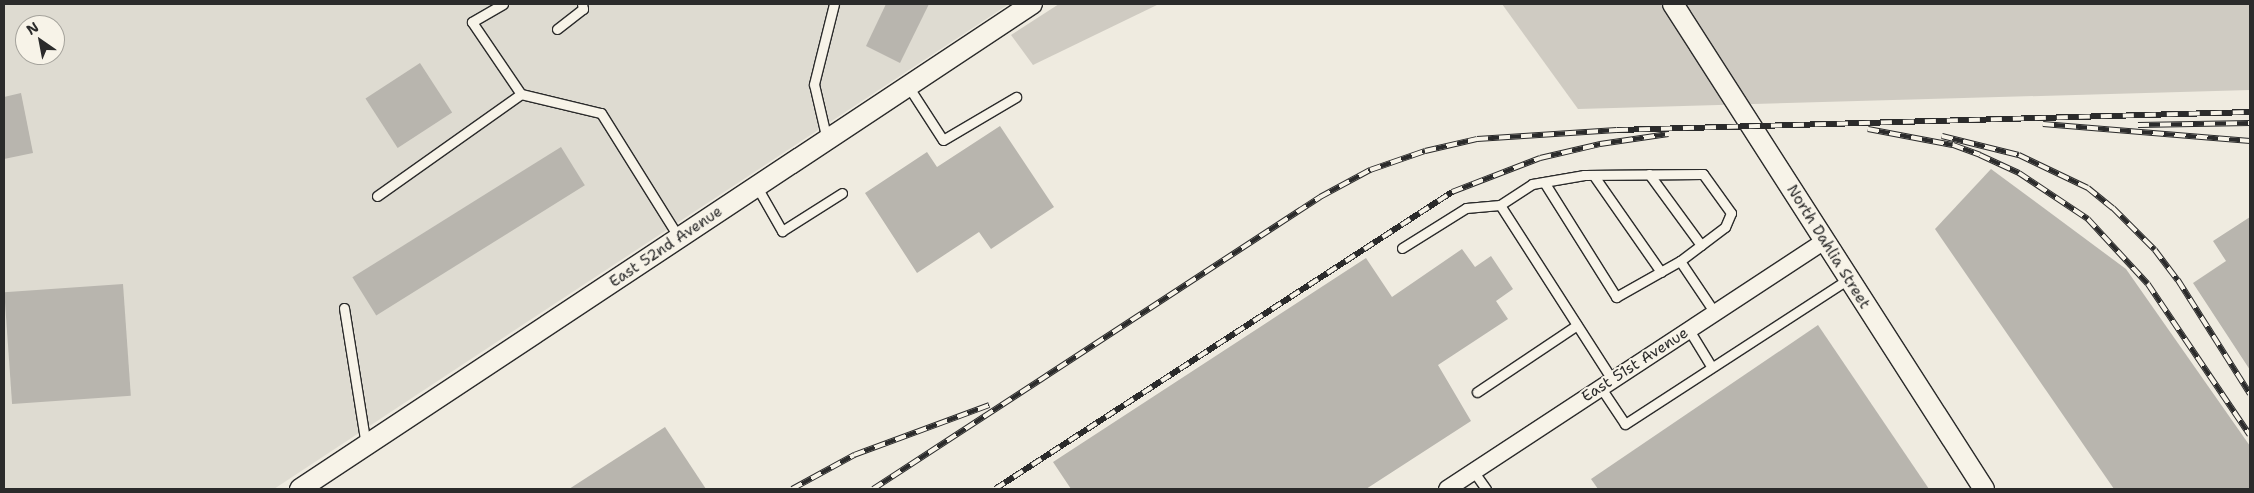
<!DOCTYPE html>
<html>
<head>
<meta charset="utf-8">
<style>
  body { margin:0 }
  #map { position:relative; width:2254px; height:493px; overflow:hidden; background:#efebe0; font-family:"Shantell Sans",sans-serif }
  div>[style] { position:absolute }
  .built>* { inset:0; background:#dedbd1 }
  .green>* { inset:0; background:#cfcbc2 }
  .building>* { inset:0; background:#b8b5ae; transform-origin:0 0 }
  .roads { filter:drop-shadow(1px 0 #2b2b2b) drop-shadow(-1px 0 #2b2b2b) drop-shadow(0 1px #2b2b2b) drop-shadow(0 -1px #2b2b2b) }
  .service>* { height:9px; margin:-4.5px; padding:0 4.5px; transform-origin:4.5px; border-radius:4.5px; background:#f7f3e8 }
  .minor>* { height:16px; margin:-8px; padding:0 8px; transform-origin:8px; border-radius:8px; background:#f7f3e8 }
  .tertiary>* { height:20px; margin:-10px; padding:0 10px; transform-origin:10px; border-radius:10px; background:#f7f3e8 }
  .rail>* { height:5.5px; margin-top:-2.75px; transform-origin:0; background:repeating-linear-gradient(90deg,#f7f3e8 0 11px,#2b2b2b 0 22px); box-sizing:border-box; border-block:1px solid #2b2b2b }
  span { translate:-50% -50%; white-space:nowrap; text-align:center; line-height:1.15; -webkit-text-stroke:4px #f7f3e8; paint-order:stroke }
  .street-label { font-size:15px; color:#2b2b2b }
  .frame { position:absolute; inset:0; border:5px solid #2b2b2b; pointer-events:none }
  .north { position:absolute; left:15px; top:15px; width:50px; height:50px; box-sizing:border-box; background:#f7f3e8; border:1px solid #a5a39c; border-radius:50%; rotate:327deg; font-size:14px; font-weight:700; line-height:20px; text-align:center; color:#2b2b2b }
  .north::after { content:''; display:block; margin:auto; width:18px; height:22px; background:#2b2b2b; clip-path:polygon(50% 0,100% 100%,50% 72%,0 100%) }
</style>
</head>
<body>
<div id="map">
  <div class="built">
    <i style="clip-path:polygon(evenodd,4px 4px,1009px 4px,274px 489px,4px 489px,4px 4px,25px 25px,55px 25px,55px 55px,25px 55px,25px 25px)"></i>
  </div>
  <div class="green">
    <i style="clip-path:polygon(1059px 4px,1159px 4px,1033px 65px,1011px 35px)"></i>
    <i style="clip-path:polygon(1502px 4px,2250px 4px,2250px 90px,1578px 109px)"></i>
  </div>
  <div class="building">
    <i style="clip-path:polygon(886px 4px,929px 4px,900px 63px,866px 46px)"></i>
    <i style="left:420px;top:63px;width:59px;height:65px;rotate:57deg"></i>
    <i style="clip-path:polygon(21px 93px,33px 153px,4px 159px,4px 97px)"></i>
    <i style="clip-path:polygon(1000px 126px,1054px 207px,991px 249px,979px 232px,917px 273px,865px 193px,927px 152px,937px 167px)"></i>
    <i style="left:561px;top:147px;width:45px;height:246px;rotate:58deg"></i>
    <i style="clip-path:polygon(1991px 169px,2126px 269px,2250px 446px,2250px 489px,2114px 489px,1935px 229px)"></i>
    <i style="clip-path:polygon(2250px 217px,2250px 370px,2193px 283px,2226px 261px,2213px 241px)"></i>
    <i style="clip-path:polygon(1462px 249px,1475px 267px,1491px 256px,1513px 289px,1496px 301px,1508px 319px,1438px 365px,1471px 421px,1366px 489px,1071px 489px,1053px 462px,1366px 258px,1392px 297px)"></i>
    <i style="left:123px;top:284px;width:112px;height:119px;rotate:86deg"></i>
    <i style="clip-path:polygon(1818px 325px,1929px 489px,1598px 489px,1591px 479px)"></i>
    <i style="clip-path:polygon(665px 427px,706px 489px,569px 489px)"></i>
  </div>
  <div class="roads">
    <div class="service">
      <i style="left:503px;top:4px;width:36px;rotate:150deg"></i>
      <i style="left:472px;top:22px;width:87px;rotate:55.8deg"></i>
      <i style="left:557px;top:29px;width:33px;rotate:-38deg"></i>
      <i style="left:583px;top:9px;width:5px;rotate:-101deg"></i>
      <i style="left:908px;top:86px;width:64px;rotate:57.1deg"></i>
      <i style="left:943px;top:140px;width:85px;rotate:-30.5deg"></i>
      <i style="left:827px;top:140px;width:57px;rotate:-103.1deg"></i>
      <i style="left:814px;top:84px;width:82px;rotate:-76deg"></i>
      <i style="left:1649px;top:174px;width:88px;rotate:53.8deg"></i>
      <i style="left:1594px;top:176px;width:117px;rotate:55.1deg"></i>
      <i style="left:1544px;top:182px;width:136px;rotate:57.9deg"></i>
      <i style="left:1616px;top:297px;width:73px;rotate:-29.4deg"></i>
      <i style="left:757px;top:187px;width:51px;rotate:60.4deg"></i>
      <i style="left:782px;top:231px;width:71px;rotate:-32.3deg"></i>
      <i style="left:377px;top:196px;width:176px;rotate:-35.3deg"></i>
      <i style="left:521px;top:94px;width:82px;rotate:13.4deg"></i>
      <i style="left:601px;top:113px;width:147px;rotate:58deg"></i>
      <i style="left:1402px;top:248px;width:75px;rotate:-32deg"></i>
      <i style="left:1466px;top:208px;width:34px;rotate:-5deg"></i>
      <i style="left:344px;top:308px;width:140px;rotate:80.9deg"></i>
      <i style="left:1689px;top:330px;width:42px;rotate:58.6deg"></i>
      <i style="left:1613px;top:381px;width:209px;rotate:-122.7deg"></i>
      <i style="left:1500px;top:205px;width:38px;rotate:-33deg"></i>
      <i style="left:1532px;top:184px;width:53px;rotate:-9.8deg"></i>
      <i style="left:1584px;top:175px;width:119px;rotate:-0.5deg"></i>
      <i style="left:1703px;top:174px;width:48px;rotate:54.3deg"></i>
      <i style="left:1731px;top:213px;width:15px;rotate:113deg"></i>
      <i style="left:1725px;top:227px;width:56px;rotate:142.9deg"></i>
      <i style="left:1680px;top:261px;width:63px;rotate:56.1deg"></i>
      <i style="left:1601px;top:388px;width:43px;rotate:56.3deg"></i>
      <i style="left:1625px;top:424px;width:266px;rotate:-33deg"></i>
      <i style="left:1477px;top:392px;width:120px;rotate:-33.8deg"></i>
      <i style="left:1474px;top:472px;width:21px;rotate:55deg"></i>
    </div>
    <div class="minor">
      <i style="left:1447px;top:489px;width:451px;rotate:-33.3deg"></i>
    </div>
    <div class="tertiary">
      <i style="left:1673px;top:4px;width:576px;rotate:57.33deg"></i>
      <i style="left:300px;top:489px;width:878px;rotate:-33.53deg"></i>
    </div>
  </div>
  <div class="rail">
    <i style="left:2043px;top:124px;width:208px;rotate:4.7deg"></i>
    <i style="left:2138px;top:125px;width:112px;rotate:-1deg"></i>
    <i style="left:1868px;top:129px;width:86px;rotate:10.7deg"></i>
    <i style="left:1953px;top:145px;width:29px;rotate:20deg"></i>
    <i style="left:1980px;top:155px;width:43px;rotate:24.8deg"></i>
    <i style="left:2019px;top:173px;width:83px;rotate:33.7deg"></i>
    <i style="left:2088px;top:219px;width:88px;rotate:47.3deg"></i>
    <i style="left:2148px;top:284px;width:182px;rotate:56deg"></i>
    <i style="left:1942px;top:136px;width:79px;rotate:13.9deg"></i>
    <i style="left:2019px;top:155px;width:76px;rotate:25.6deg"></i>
    <i style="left:2088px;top:188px;width:32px;rotate:39deg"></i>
    <i style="left:2113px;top:208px;width:59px;rotate:45deg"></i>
    <i style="left:2155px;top:250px;width:38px;rotate:53deg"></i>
    <i style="left:2178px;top:280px;width:135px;rotate:57.7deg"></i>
    <i style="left:792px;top:489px;width:71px;rotate:-28.7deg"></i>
    <i style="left:854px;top:455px;width:144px;rotate:-20.3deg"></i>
    <i style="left:873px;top:489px;width:534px;rotate:-33.15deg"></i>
    <i style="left:1320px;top:197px;width:57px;rotate:-28.4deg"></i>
    <i style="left:1370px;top:170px;width:58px;rotate:-19.1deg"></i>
    <i style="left:1425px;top:151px;width:53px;rotate:-13deg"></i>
    <i style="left:1477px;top:139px;width:140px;rotate:-3.7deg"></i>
    <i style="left:1617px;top:130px;width:633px;rotate:-1.63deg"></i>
    <i style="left:995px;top:489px;width:545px;rotate:-33.02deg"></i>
    <i style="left:1452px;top:192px;width:94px;rotate:-21.1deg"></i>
    <i style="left:1540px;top:158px;width:62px;rotate:-13.1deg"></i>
    <i style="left:1600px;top:144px;width:69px;rotate:-8.4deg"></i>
  </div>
  <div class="street-label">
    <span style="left:666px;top:247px;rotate:-34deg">East 52nd Avenue</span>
    <span style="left:1828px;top:247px;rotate:58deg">North Dahlia Street</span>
    <span style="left:1635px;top:365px;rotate:-33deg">East 51st Avenue</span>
  </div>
  <div class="frame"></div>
  <div class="north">N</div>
</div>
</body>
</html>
